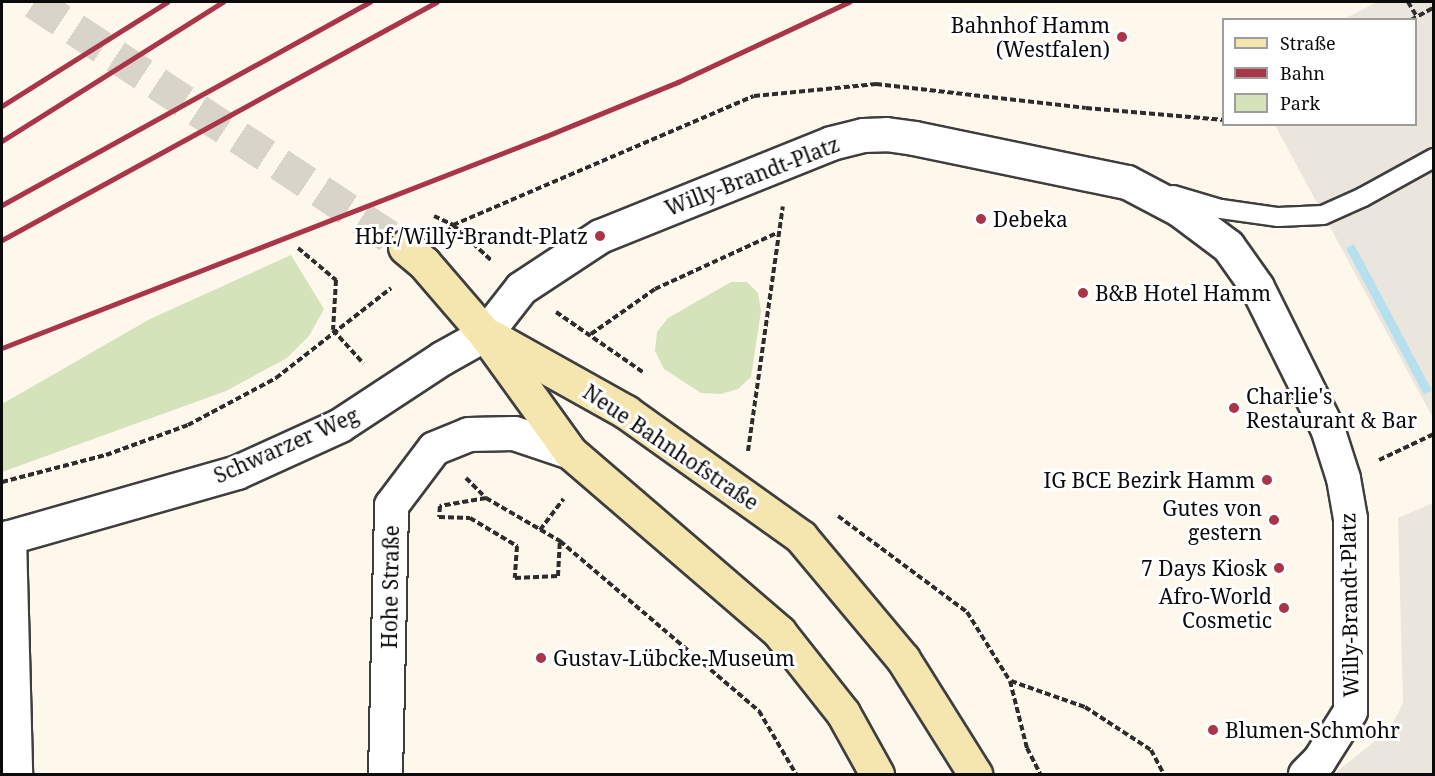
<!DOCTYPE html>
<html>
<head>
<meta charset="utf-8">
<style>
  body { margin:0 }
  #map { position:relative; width:1435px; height:776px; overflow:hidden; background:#fdf7ec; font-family:"Noto Serif",serif }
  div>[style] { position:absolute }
  .green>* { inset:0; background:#d4e3ba }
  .plaza>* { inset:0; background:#ebe6dd }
  .water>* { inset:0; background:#b7e0ee; transform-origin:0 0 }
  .secondary-tunnel>* { height:33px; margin-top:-16.5px; transform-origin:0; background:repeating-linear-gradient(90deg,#d9d4ca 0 33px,transparent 0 49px) }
  .path>* { height:4px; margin-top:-2px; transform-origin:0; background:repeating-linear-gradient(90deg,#2d2d2d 0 6px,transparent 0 9px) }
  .roads { filter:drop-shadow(2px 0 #3e3e3e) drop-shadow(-2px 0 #3e3e3e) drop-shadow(0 2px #3e3e3e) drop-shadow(0 -2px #3e3e3e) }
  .service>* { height:18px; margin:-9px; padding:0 9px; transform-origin:9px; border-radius:9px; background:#fff }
  .minor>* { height:33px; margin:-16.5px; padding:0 16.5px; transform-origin:16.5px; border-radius:16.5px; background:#fff }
  .secondary>* { height:33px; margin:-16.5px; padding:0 16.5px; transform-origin:16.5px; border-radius:16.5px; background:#f5e5af }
  .rail>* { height:4.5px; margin:-2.25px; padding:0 2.25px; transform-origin:2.25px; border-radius:2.25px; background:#aa3549 }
  .dots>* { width:16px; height:16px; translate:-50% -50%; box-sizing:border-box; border:3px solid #fff; border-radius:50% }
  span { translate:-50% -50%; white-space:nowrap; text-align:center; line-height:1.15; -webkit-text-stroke:6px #fff; paint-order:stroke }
  .poi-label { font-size:21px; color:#0b0b0b }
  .right { translate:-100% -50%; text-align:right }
  .left { translate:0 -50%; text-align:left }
  .street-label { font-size:21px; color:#0b0b0b }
  .frame { position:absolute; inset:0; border:3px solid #0b0b0b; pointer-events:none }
  .legend { position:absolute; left:1222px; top:18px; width:195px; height:108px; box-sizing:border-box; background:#fff; border:2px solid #9d9d9d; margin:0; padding:8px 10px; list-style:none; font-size:18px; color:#0b0b0b }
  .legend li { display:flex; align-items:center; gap:12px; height:30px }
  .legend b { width:30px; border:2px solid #9d9d9d }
</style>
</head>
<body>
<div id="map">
  <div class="green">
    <i style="clip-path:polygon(291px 255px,324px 309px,309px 336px,287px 358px,226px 391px,2px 472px,2px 404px,150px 319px)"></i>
    <i style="clip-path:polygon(731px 282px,747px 282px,758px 293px,761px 311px,751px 377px,738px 389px,721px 394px,701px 393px,664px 369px,655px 351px,657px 332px,668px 318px)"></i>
  </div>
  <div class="plaza">
    <i style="clip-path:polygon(1377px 2px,1433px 2px,1433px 418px,1275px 125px,1416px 124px,1416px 20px,1344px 19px)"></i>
    <i style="clip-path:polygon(1433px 503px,1433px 774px,1334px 774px,1390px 729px,1403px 703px,1398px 518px)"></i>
  </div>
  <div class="water">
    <i style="left:1354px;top:244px;width:166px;height:9px;rotate:62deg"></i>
  </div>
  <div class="secondary-tunnel">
    <i style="left:34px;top:2px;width:445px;rotate:33.4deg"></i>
  </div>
  <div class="path">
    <i style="left:1408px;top:2px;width:17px;rotate:59deg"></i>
    <i style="left:1411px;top:20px;width:26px;rotate:-29deg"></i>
    <i style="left:434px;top:216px;width:21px;rotate:25deg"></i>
    <i style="left:453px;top:225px;width:53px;rotate:42.7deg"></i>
    <i style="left:447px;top:233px;width:10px;rotate:-53deg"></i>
    <i style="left:453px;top:225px;width:327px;rotate:-23.2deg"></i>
    <i style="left:754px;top:96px;width:123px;rotate:-5.6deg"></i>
    <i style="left:876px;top:84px;width:211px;rotate:6.5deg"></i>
    <i style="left:1086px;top:108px;width:139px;rotate:5deg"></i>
    <i style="left:298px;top:248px;width:50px;rotate:40.1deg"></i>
    <i style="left:336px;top:280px;width:50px;rotate:93.4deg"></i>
    <i style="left:333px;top:330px;width:45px;rotate:47.7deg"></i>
    <i style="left:556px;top:312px;width:107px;rotate:34.7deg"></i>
    <i style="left:591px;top:334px;width:78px;rotate:-35.1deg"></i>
    <i style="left:655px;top:289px;width:134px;rotate:-24.7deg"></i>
    <i style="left:748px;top:451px;width:247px;rotate:-81.9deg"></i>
    <i style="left:1379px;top:460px;width:61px;rotate:-25.3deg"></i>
    <i style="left:466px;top:478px;width:28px;rotate:45deg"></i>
    <i style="left:486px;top:498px;width:86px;rotate:30.2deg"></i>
    <i style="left:560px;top:541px;width:262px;rotate:40.5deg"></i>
    <i style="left:759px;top:711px;width:73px;rotate:59.6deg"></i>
    <i style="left:2px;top:482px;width:107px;rotate:-14.6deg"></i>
    <i style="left:106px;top:455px;width:87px;rotate:-20.1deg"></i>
    <i style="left:188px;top:425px;width:100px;rotate:-28.1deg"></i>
    <i style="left:276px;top:378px;width:146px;rotate:-38deg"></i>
    <i style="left:486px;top:498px;width:47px;rotate:170.1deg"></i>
    <i style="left:440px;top:506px;width:11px;rotate:95deg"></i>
    <i style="left:439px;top:517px;width:31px;rotate:2deg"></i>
    <i style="left:470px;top:518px;width:55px;rotate:30.8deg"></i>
    <i style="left:517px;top:546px;width:32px;rotate:94deg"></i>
    <i style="left:515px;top:578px;width:43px;rotate:-2.7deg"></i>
    <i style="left:558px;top:576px;width:35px;rotate:-87deg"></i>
    <i style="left:838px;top:516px;width:161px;rotate:36.7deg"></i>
    <i style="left:967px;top:612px;width:81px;rotate:58.1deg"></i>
    <i style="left:1010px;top:681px;width:69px;rotate:75.8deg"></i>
    <i style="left:1027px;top:748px;width:29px;rotate:63deg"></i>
    <i style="left:540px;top:530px;width:39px;rotate:-53deg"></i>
    <i style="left:1011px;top:681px;width:78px;rotate:19.4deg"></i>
    <i style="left:1085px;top:707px;width:79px;rotate:33.1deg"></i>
    <i style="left:1151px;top:750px;width:27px;rotate:62deg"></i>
  </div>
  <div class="roads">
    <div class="service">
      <i style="left:1173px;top:195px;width:50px;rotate:16.3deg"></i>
      <i style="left:1221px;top:209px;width:58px;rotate:8deg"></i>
      <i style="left:1278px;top:217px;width:45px;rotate:-2.5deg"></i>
      <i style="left:1323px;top:215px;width:44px;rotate:-24.2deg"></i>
      <i style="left:1363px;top:197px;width:81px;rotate:-28.8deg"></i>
    </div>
    <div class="minor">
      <i style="left:9px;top:537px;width:237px;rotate:88.5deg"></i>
      <i style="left:2px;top:539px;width:244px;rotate:-15.9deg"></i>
      <i style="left:237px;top:472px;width:113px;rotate:-24.5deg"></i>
      <i style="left:340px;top:425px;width:122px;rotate:-33.3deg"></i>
      <i style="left:442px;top:358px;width:49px;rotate:-29.2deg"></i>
      <i style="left:485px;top:334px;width:58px;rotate:-52deg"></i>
      <i style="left:521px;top:288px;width:95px;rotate:-33.4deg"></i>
      <i style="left:600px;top:236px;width:249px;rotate:-21.9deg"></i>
      <i style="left:831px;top:143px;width:33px;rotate:-14deg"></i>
      <i style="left:863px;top:135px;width:23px;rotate:-2deg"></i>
      <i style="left:886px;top:134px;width:28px;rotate:8deg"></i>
      <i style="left:914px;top:138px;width:217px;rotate:11.7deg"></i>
      <i style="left:1127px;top:182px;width:60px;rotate:27.8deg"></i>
      <i style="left:1180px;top:210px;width:60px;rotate:36.9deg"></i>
      <i style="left:1228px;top:246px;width:50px;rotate:54.7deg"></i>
      <i style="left:1257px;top:287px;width:157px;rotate:63.6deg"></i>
      <i style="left:1327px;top:428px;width:52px;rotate:72.3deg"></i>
      <i style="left:1343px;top:478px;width:41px;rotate:80.1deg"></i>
      <i style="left:1350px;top:518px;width:193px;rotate:90deg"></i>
      <i style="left:1350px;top:711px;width:58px;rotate:122.3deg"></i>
      <i style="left:1319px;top:760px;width:20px;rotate:135deg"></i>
      <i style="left:385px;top:774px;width:269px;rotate:-88.7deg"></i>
      <i style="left:391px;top:505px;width:71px;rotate:-53deg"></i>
      <i style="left:434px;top:448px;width:37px;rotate:-22deg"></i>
      <i style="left:468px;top:434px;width:46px;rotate:-1.2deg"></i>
      <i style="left:514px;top:433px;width:59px;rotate:18.7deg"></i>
    </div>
    <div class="secondary">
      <i style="left:405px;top:247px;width:25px;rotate:40deg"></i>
      <i style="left:424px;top:263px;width:94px;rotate:49.3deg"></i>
      <i style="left:485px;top:334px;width:145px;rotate:54.2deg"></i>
      <i style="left:570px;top:452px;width:276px;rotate:40.7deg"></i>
      <i style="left:779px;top:632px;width:103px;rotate:51.7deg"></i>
      <i style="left:843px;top:713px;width:70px;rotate:60.9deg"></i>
      <i style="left:492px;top:337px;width:154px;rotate:29.2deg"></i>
      <i style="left:626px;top:412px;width:215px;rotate:35.5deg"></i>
      <i style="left:801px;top:537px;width:159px;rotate:50.1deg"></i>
      <i style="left:903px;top:659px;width:136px;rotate:57.9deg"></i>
    </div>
  </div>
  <div class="rail">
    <i style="left:2px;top:106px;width:195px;rotate:-32.2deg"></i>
    <i style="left:2px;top:141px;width:261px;rotate:-32.2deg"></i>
    <i style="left:2px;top:205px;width:420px;rotate:-28.9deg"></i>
    <i style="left:2px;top:240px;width:495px;rotate:-28.7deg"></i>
    <i style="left:2px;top:348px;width:582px;rotate:-21.27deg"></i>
    <i style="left:544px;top:137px;width:145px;rotate:-22.3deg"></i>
    <i style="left:678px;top:82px;width:189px;rotate:-25.1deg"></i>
  </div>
  <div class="dots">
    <i style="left:1122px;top:37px;background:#aa3549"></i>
    <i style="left:981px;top:219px;background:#aa3549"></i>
    <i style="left:600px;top:236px;background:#aa3549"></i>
    <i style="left:1083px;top:293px;background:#aa3549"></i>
    <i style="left:1234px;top:408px;background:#aa3549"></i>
    <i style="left:1267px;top:480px;background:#aa3549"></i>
    <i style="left:1274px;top:520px;background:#aa3549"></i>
    <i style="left:1279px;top:568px;background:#aa3549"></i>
    <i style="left:1284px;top:608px;background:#aa3549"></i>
    <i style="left:541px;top:658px;background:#aa3549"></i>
    <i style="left:1213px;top:730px;background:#aa3549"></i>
  </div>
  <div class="poi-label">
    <span class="right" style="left:1110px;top:37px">Bahnhof Hamm<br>(Westfalen)</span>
    <span class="left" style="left:993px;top:219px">Debeka</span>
    <span class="right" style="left:588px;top:236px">Hbf./Willy-Brandt-Platz</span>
    <span class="left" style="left:1095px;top:293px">B&amp;B Hotel Hamm</span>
    <span class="left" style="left:1246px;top:408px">Charlie's<br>Restaurant &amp; Bar</span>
    <span class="right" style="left:1255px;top:480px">IG BCE Bezirk Hamm</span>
    <span class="right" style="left:1262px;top:520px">Gutes von<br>gestern</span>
    <span class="right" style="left:1267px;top:568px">7 Days Kiosk</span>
    <span class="right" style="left:1272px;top:608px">Afro-World<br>Cosmetic</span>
    <span class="left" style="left:553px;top:658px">Gustav-Lübcke-Museum</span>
    <span class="left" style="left:1225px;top:730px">Blumen-Schmohr</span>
  </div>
  <div class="street-label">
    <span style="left:752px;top:176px;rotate:-21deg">Willy-Brandt-Platz</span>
    <span style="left:286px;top:445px;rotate:-24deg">Schwarzer Weg</span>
    <span style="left:671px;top:447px;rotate:34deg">Neue Bahnhofstraße</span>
    <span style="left:390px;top:587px;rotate:-89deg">Hohe Straße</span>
    <span style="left:1349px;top:605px;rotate:-91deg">Willy-Brandt-Platz</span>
  </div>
  <div class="frame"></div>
  <ul class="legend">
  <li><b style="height:8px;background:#f5e5af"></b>Straße</li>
  <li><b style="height:8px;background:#aa3549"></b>Bahn</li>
  <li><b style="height:16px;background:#d4e3ba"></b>Park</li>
  </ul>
</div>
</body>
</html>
